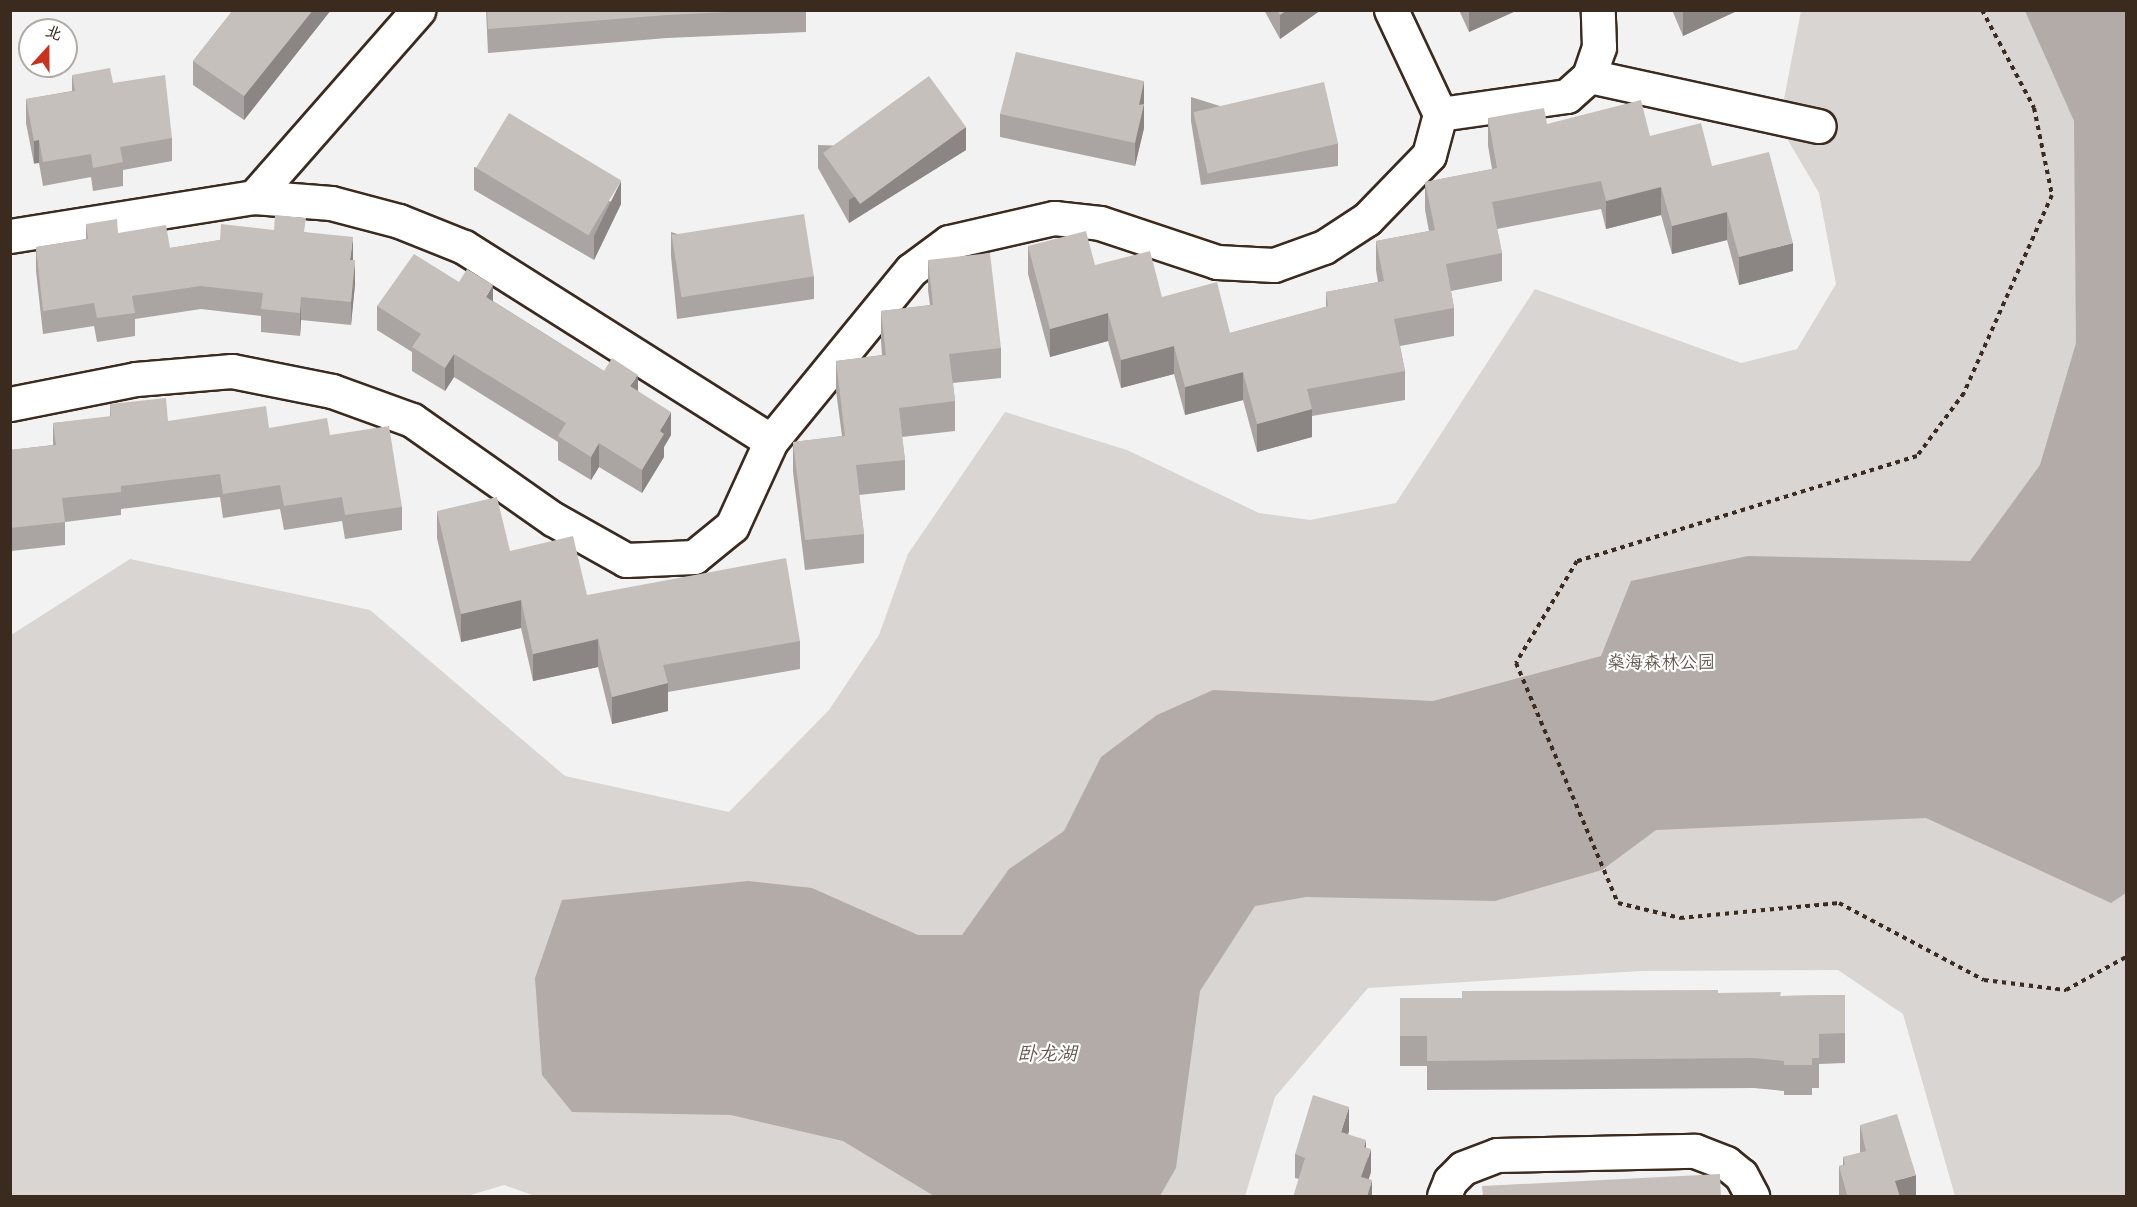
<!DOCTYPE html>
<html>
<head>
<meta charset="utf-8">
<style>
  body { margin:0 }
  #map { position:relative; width:2137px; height:1207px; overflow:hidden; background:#f3f2f2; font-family:Sriracha,"LXGW WenKai TC",sans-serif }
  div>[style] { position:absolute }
  .green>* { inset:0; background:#d8d5d2 }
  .water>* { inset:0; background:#b2aba7 }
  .path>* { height:4px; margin-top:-2px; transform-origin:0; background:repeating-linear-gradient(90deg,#3b2a1e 0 4.5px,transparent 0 9px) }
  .roads { filter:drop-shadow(2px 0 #3b2a1e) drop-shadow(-2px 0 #3b2a1e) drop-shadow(0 2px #3b2a1e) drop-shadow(0 -2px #3b2a1e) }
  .minor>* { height:33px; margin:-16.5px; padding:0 16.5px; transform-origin:16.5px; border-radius:16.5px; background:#fff }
  .wall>* { inset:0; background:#aaa5a3 }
  .shaded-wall>* { inset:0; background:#8b8684; transform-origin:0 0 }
  .building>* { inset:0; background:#c6c0bd; transform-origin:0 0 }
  span { translate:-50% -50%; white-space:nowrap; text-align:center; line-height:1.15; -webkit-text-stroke:4.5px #fff; paint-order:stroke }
  .park-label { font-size:18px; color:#62554b }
  .water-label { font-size:20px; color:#65574e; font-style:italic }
  .frame { position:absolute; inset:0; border:12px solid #3b2a1e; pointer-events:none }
  .north { position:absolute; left:18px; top:18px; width:60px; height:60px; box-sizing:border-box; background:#fff; border:2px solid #b1aaa5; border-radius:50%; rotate:21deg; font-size:16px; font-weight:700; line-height:24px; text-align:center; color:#3b2a1e }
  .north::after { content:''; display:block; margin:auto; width:21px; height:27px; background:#c8321e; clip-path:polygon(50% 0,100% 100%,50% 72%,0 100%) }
</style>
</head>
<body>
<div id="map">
  <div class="green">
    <i style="clip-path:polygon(1801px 11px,2126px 11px,2126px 1196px,1955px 1196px,1903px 1014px,1838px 970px,1641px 971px,1368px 988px,1275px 1097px,1245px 1196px,535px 1196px,504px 1185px,467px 1196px,11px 1196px,11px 635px,130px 559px,370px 610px,565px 776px,729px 812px,829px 710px,879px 635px,908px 554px,1005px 412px,1127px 450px,1259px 513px,1310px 520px,1396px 503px,1535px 289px,1741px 363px,1797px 349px,1836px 284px,1819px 193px,1779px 125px)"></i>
  </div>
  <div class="water">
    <i style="clip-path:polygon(2025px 11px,2126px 11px,2126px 893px,2111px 903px,1926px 818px,1656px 830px,1602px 870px,1495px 901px,1306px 897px,1255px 906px,1200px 991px,1176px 1168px,1160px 1196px,934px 1196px,843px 1141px,731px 1115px,572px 1112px,542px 1075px,535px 978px,562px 900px,748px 881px,812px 888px,918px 935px,962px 935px,1009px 869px,1064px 831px,1101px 757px,1157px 715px,1213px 690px,1433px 701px,1601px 656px,1631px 581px,1748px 556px,1970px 561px,2040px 465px,2076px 343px,2074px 121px)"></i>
  </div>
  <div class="path">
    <i style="left:1982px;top:10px;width:111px;rotate:62deg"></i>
    <i style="left:2034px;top:108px;width:89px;rotate:78.3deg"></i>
    <i style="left:2052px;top:195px;width:217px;rotate:114deg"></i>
    <i style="left:1964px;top:393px;width:79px;rotate:126.7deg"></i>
    <i style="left:1917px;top:456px;width:356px;rotate:162.8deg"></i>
    <i style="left:1577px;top:561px;width:119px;rotate:120.9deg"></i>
    <i style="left:1516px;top:663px;width:261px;rotate:67deg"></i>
    <i style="left:1618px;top:903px;width:64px;rotate:13.6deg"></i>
    <i style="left:1680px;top:918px;width:160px;rotate:-5.4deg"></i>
    <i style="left:1839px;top:903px;width:164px;rotate:28deg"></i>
    <i style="left:1984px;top:980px;width:83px;rotate:7deg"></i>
    <i style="left:2066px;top:990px;width:68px;rotate:-28.8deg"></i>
  </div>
  <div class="roads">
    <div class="minor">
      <i style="left:1589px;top:76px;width:235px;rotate:12.3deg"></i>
      <i style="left:1440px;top:114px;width:128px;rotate:-8.1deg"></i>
      <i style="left:1567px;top:96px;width:30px;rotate:-42deg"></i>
      <i style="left:1589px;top:76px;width:31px;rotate:-71deg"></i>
      <i style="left:1599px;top:47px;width:37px;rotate:-92deg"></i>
      <i style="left:254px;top:197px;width:77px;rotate:4.5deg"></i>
      <i style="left:331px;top:203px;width:70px;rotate:14.8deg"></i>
      <i style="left:399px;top:221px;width:70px;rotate:21.8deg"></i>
      <i style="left:464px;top:247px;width:363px;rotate:32.3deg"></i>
      <i style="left:10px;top:236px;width:247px;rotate:-9.1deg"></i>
      <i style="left:254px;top:197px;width:249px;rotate:-48.7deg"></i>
      <i style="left:10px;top:404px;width:128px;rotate:-11.2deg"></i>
      <i style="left:136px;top:379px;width:96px;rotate:-4.8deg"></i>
      <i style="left:232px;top:371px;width:102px;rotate:11.3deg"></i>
      <i style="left:332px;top:391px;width:85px;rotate:19.9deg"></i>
      <i style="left:412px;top:420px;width:172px;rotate:35.1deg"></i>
      <i style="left:553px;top:519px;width:84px;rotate:29.3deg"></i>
      <i style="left:626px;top:560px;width:68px;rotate:-2.5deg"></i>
      <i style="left:694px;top:557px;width:49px;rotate:-39.2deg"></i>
      <i style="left:732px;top:526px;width:94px;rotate:-65.4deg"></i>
      <i style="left:771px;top:441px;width:221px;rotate:-50.7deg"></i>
      <i style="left:911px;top:270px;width:47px;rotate:-36.4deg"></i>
      <i style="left:949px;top:242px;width:108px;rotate:-12.9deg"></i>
      <i style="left:1054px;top:218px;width:46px;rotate:6.2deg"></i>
      <i style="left:1100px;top:223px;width:123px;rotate:18.4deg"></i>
      <i style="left:1217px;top:262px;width:57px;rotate:3deg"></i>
      <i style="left:1274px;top:265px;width:53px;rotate:-19.8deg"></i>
      <i style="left:1324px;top:247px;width:51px;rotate:-33.1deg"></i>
      <i style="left:1367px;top:219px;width:89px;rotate:-45.9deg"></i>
      <i style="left:1429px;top:155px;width:42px;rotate:-75deg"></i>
      <i style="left:1440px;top:114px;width:115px;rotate:-115.2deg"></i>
      <i style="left:1444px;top:1196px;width:16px;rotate:-68deg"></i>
      <i style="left:1450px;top:1181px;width:18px;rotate:-45deg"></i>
      <i style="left:1463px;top:1168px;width:36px;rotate:-21deg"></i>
      <i style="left:1497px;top:1155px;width:198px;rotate:-1.2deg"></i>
      <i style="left:1695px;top:1151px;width:33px;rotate:21deg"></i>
      <i style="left:1726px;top:1163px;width:19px;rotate:39deg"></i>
      <i style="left:1741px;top:1175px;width:24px;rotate:62deg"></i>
    </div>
  </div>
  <div class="wall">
    <i style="clip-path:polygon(233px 10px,331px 10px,244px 120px,193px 85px,193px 61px)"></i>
    <i style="clip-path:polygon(486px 10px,806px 10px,806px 32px,667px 38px,488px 53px)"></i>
    <i style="clip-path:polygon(1264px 10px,1321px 10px,1280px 39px)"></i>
    <i style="clip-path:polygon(1459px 10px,1518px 10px,1469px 32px)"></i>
    <i style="clip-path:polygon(1672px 10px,1739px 10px,1683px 36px)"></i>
    <i style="clip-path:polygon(72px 75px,113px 83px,172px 138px,172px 161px,123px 170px,123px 186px,93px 191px,91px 177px,43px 186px,39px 163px,34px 164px,26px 123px,26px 99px,72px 91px)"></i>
    <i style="clip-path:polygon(1144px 81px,1144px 128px,1135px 166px,1000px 137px,1000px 114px)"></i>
    <i style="clip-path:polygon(1191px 97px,1338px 143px,1338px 166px,1201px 185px,1191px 121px)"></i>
    <i style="clip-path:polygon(1488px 118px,1547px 124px,1650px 136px,1712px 166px,1793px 271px,1739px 285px,1727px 240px,1672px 254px,1661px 215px,1606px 229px,1601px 209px,1497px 229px,1502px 253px,1502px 281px,1451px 291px,1454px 308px,1454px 336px,1400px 346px,1405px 371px,1405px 400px,1312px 416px,1312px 437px,1257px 452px,1243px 400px,1185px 415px,1174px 374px,1121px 388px,1108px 341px,1050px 357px,1028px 274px,1028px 246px,1095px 265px,1162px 297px,1230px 333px,1326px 307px,1326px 292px,1378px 282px,1376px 270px,1376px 241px,1429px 231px,1425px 210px,1425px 182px,1492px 169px,1488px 146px)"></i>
    <i style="clip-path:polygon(818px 145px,966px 150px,849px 223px,818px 168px)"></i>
    <i style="clip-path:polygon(474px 167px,621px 204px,594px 260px,474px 190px)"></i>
    <i style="clip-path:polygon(86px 224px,170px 248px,220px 240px,274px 230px,306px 232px,353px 260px,355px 284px,351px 325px,301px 320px,300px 336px,261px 332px,261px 316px,201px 309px,135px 319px,135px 336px,97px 342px,94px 326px,43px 334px,36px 271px,36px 247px,86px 239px)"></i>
    <i style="clip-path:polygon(671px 232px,814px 276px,814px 299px,677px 319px,671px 256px)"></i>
    <i style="clip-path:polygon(928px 260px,1001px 348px,1001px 378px,953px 383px,955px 401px,955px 431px,902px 437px,905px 460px,905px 490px,859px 495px,864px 534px,864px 563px,805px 570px,793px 472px,793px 442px,842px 436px,836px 391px,836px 361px,882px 355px,881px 341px,881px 311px,930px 305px,928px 290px)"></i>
    <i style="clip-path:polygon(459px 282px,493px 301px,604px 371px,638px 391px,671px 435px,664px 447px,664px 457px,642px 493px,599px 467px,591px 480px,558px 460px,558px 442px,454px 377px,445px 391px,412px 371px,412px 352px,377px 330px,377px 306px)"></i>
    <i style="clip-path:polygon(110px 404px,168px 421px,269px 428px,330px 435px,402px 507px,402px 530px,345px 539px,342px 521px,284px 530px,280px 509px,223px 518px,220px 497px,121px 509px,121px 515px,65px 522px,65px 545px,11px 551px,12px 576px,10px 576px,10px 450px,53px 445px,53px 423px,110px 417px)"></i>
    <i style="clip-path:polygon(437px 511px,510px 551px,587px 595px,800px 641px,800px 669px,668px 692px,668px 711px,612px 724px,598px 667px,533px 681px,521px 628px,461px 642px,437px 538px)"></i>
    <i style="clip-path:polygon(1718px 993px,1781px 996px,1845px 995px,1845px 1063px,1819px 1064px,1819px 1088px,1812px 1088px,1812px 1095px,1784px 1095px,1784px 1091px,1754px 1088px,1427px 1090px,1427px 1066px,1400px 1066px,1400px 998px,1462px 998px)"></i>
    <i style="clip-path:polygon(1860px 1125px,1916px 1197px,1839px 1197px,1839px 1166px,1843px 1165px,1843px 1157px,1860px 1153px)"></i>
    <i style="clip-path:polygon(1349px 1131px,1348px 1134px,1366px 1147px,1371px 1172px,1368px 1179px,1372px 1197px,1295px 1178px,1295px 1154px)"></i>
  </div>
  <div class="shaded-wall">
    <i style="clip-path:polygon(313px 10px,331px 10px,244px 120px,244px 96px)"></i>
    <i style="clip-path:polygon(1287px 10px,1321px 10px,1280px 39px,1280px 15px)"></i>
    <i style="clip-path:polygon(1469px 10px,1518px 10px,1469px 32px)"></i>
    <i style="clip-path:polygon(1687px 10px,1739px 10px,1683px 36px,1683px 12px)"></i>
    <i style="clip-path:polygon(1144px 81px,1144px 128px,1135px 166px,1135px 143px,1139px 105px)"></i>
    <i style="clip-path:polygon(966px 127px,966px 150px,849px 223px,849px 200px)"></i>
    <i style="left:39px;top:140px;width:23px;height:5px;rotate:90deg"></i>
    <i style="clip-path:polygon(621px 181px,621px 204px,594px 260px,594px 236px)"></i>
    <i style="clip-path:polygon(1661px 187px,1661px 215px,1606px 229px,1606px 201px)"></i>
    <i style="clip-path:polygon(1727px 212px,1727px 240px,1672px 254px,1672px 226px)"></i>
    <i style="clip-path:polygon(353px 237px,353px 261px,350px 260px)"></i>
    <i style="clip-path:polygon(1793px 243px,1793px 271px,1739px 285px,1739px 257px)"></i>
    <i style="clip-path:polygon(355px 260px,355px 284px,351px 325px,351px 302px)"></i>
    <i style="clip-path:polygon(493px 285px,493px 309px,486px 297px)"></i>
    <i style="clip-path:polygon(301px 297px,301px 320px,300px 336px,300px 313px)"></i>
    <i style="clip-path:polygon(1108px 313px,1108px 341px,1050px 357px,1050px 329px)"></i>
    <i style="clip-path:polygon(1174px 346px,1174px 374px,1121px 388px,1121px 360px)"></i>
    <i style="clip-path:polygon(454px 354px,454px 377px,445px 391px,445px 368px)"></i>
    <i style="clip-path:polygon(1243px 372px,1243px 400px,1185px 415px,1185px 387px)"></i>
    <i style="clip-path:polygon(638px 375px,638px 398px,630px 386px)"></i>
    <i style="clip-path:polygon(1312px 409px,1312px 437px,1257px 452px,1257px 424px)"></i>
    <i style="clip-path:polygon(671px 412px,671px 435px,664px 447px,664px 457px,642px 493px,642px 470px,660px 431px)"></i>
    <i style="clip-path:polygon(599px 443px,599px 467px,591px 480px,591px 457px)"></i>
    <i style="clip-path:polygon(521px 600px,521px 628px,461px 642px,461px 614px)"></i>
    <i style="clip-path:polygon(598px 639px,598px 667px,533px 681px,533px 654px)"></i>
    <i style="clip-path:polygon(668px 683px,668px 711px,612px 724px,612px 697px)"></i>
    <i style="clip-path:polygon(1349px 1107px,1349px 1131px,1341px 1155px,1341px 1132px)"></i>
    <i style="clip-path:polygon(1366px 1140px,1366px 1164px,1371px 1149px,1371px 1172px,1363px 1197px,1361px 1177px,1364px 1147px)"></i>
    <i style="clip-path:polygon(1916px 1175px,1916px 1197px,1895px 1197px,1895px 1181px)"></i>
    <i style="clip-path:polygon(1372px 1180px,1372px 1197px,1367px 1197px)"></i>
  </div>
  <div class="building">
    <i style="clip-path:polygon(233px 10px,313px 10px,244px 96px,193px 61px)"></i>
    <i style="clip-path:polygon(487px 10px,771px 10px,667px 15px,488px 29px)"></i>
    <i style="clip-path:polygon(1277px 10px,1287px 10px,1280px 15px)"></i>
    <i style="clip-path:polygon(1016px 52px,1144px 81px,1139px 105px,1144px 104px,1135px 143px,1000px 114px)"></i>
    <i style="clip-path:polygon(110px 68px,113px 83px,165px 75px,172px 138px,120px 147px,123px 162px,93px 168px,91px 154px,43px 162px,39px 140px,34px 141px,26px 99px,75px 91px,72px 75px)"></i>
    <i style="left:929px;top:76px;width:63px;height:131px;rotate:54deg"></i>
    <i style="left:1324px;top:82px;width:63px;height:134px;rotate:77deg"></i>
    <i style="clip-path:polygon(1641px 100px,1650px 136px,1701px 123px,1712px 166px,1769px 152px,1793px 243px,1739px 257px,1727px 212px,1672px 226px,1661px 187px,1606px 201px,1601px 181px,1492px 202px,1502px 253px,1446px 264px,1454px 308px,1394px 319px,1405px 371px,1307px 389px,1312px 409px,1257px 424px,1243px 372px,1185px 387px,1174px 346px,1121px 360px,1108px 313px,1050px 329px,1028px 246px,1086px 231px,1095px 265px,1150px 251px,1162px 297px,1217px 282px,1230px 333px,1328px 306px,1326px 292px,1384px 281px,1376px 241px,1435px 230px,1425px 182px,1497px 168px,1488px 118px,1544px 108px,1547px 124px)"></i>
    <i style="left:509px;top:113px;width:131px;height:64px;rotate:31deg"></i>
    <i style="left:804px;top:214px;width:63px;height:134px;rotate:81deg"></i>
    <i style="clip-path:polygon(275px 215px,306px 218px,304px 232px,353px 237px,350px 260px,355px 260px,351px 302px,301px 297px,300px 313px,261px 309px,263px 293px,201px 286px,132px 296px,135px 313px,97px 318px,94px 303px,43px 311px,36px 247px,88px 239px,86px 224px,117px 219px,118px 233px,166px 225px,170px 248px,220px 240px,221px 224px,274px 230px)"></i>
    <i style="clip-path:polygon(990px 253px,1001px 348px,949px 354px,955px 401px,899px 408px,905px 460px,856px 465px,864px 534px,805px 540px,793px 442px,845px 436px,836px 361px,886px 355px,881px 311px,933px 305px,928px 260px)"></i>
    <i style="clip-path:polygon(414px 254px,459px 282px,467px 269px,493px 285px,486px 297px,604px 371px,612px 358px,638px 375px,630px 386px,671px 412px,660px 431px,664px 434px,642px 470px,599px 443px,591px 457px,558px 436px,566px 423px,454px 354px,445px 368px,412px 347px,421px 334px,377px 306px)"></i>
    <i style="clip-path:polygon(166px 398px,168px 421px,266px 406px,269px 428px,327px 418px,330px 435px,389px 426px,402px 507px,345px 515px,342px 497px,284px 506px,280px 485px,223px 494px,220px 474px,121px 486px,121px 492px,62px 498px,65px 522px,10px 528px,10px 450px,56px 445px,53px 423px,111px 416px,110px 404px)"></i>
    <i style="clip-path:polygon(497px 497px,510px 551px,573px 536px,587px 595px,786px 558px,800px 641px,663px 665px,668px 683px,612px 697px,598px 639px,533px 654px,521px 600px,461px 614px,437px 511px)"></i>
    <i style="clip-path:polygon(1718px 990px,1718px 993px,1781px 992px,1780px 996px,1845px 995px,1845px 1033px,1819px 1034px,1819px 1058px,1812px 1058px,1812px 1065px,1784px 1065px,1784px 1061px,1754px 1058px,1427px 1061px,1427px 1036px,1400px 1036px,1400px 998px,1462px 998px,1462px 991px)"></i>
    <i style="clip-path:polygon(1313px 1095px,1349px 1107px,1341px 1132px,1366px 1140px,1364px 1147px,1371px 1149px,1361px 1177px,1372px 1180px,1367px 1197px,1293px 1197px,1305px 1158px,1295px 1154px)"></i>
    <i style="clip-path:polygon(1897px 1114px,1916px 1175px,1895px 1181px,1900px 1197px,1841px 1197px,1847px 1195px,1839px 1166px,1845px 1165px,1843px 1157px,1866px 1151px,1860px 1125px)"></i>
    <i style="clip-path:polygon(1720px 1174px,1721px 1197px,1483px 1197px,1482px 1186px)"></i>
  </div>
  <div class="park-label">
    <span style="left:1661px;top:662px">燊海森林公园</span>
  </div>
  <div class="water-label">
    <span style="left:1047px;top:1053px">卧龙湖</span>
  </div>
  <div class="frame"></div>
  <div class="north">北</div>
</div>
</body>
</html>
